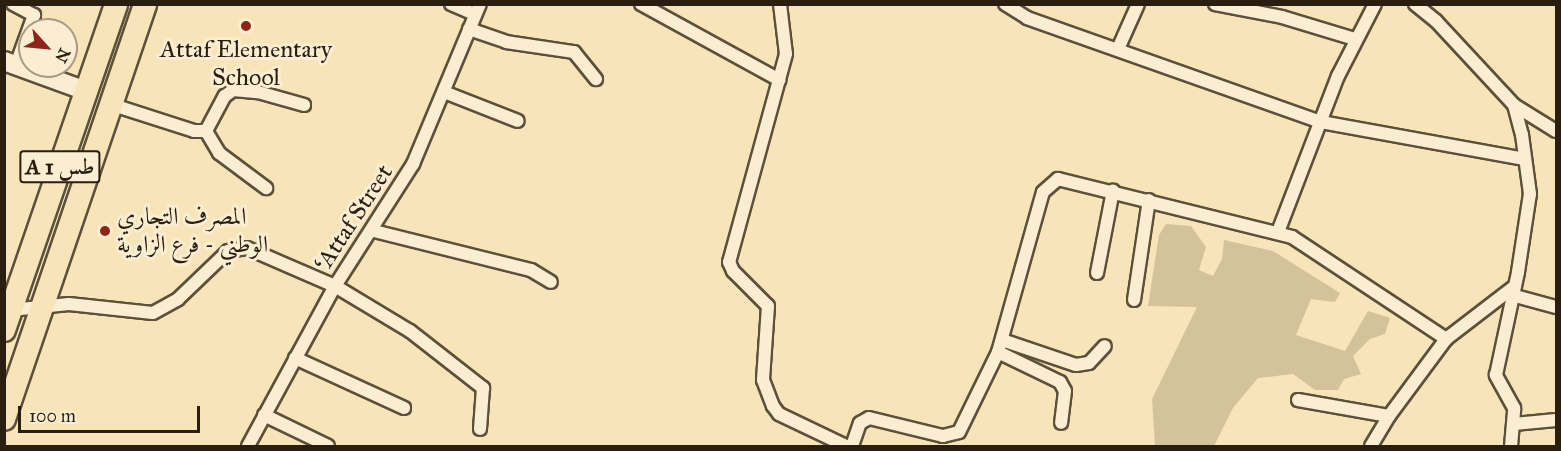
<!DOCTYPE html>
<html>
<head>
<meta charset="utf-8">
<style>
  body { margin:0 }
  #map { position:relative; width:1561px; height:451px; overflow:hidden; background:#f7e4b8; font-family:"IM FELL Great Primer",Amiri,serif }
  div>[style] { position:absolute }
  .green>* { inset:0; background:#d4c29b }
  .roads { filter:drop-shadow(2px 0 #5d503a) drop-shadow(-2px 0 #5d503a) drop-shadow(0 2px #5d503a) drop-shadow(0 -2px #5d503a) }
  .street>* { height:12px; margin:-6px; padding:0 6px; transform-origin:6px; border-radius:6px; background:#faedd1 }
  .secondary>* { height:18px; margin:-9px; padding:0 9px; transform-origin:9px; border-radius:9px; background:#faedd1 }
  .highway>* { height:22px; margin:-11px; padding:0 11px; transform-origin:11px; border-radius:11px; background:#f7e4b8 }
  .dots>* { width:16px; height:16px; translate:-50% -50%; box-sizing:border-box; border:3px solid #faedd1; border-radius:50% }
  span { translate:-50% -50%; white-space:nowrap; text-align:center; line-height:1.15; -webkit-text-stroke:6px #faedd1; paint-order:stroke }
  .shield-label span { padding:2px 4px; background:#faedd1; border:2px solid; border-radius:4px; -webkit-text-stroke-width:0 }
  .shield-label { font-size:22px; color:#2a1e10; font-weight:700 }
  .poi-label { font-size:24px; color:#2a1e10 }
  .left { translate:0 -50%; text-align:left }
  .street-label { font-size:24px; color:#2a1e10 }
  .frame { position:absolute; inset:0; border:6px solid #2a1e10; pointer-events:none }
  .north { position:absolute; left:18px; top:18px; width:60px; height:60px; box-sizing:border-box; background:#faedd1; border:2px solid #a79a84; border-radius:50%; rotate:117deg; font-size:16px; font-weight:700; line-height:24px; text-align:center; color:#2a1e10 }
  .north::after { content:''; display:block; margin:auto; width:21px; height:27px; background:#8f2418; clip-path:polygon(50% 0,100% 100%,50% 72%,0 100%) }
  .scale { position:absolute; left:18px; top:406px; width:182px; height:27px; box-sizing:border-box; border:3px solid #2a1e10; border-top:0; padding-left:8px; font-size:18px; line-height:21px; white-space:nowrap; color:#2a1e10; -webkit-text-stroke:4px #faedd1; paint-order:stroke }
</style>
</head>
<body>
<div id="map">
  <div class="green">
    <i style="clip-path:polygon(1166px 224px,1191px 226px,1206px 247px,1199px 270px,1213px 276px,1222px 259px,1224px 240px,1273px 251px,1340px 293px,1335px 302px,1311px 299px,1296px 335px,1345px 351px,1368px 311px,1390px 318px,1385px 334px,1370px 339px,1353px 356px,1361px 374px,1344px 379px,1338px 390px,1315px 390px,1293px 374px,1258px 378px,1233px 408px,1214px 446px,1155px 446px,1152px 399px,1197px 307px,1148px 306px,1159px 235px)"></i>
  </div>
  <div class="roads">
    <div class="street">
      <i style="left:13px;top:4px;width:24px;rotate:28deg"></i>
      <i style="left:34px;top:15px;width:53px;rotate:109.8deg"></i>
      <i style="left:451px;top:4px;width:26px;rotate:23deg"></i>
      <i style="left:641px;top:4px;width:158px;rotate:28.8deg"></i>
      <i style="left:780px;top:4px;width:50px;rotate:83.2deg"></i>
      <i style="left:786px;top:54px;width:216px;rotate:105.3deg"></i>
      <i style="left:729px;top:262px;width:10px;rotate:66deg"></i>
      <i style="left:733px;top:271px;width:49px;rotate:45deg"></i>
      <i style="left:768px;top:306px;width:74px;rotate:93.9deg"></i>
      <i style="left:763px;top:380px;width:28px;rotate:69deg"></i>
      <i style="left:773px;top:406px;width:10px;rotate:53deg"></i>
      <i style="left:779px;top:414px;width:74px;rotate:25.5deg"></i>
      <i style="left:1005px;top:4px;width:26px;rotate:32deg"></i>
      <i style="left:1027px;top:18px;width:312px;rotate:19.5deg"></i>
      <i style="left:1321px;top:122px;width:207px;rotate:10.3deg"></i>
      <i style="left:1215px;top:4px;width:68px;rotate:11deg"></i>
      <i style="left:1282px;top:17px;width:76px;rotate:16.8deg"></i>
      <i style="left:1415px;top:4px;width:27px;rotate:39deg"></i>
      <i style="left:1436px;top:21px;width:115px;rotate:47.1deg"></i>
      <i style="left:1514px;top:105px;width:49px;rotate:31.8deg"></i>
      <i style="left:469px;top:29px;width:39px;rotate:19deg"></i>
      <i style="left:506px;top:42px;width:69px;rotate:8.4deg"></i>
      <i style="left:574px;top:52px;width:35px;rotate:51deg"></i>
      <i style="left:1118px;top:49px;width:49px;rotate:-66deg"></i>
      <i style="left:444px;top:92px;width:79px;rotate:21.4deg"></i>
      <i style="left:110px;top:104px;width:88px;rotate:17.8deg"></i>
      <i style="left:194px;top:131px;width:12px"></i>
      <i style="left:206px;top:131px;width:40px;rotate:-62deg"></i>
      <i style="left:225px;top:96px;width:10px;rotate:-37deg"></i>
      <i style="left:233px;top:90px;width:25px;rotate:5deg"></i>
      <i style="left:258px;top:92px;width:48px;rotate:15.8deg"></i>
      <i style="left:206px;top:131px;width:26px;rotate:59deg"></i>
      <i style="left:219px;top:153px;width:59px;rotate:36.7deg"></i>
      <i style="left:374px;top:231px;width:162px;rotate:14deg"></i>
      <i style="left:531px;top:270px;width:23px;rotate:31deg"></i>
      <i style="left:1278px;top:232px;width:167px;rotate:-69deg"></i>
      <i style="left:1338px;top:76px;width:81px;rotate:-62.8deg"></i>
      <i style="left:1097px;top:273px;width:84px;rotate:-79deg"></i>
      <i style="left:1512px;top:295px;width:46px;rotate:15.3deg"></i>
      <i style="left:1134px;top:300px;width:101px;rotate:-81.5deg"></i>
      <i style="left:11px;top:310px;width:58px;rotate:-5.9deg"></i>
      <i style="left:69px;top:304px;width:84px;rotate:6.1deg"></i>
      <i style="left:153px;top:313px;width:29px;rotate:-29deg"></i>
      <i style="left:178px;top:299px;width:69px;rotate:-43.8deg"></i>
      <i style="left:228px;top:251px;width:19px;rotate:-9deg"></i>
      <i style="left:247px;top:248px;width:96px;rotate:23.4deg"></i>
      <i style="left:335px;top:286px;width:87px;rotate:31deg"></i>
      <i style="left:410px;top:331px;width:93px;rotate:38deg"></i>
      <i style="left:483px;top:388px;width:41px;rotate:94.2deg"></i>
      <i style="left:1002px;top:340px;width:78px;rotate:18.7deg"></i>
      <i style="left:1076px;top:365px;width:13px;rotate:-9deg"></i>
      <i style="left:1089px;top:363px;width:23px;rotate:-47deg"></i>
      <i style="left:998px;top:352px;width:69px;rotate:25.8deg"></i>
      <i style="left:1060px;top:382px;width:10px;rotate:61deg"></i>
      <i style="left:1065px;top:391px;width:32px;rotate:97deg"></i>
      <i style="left:295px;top:358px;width:120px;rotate:24.6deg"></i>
      <i style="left:1298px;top:400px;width:92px;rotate:10deg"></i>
      <i style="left:264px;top:415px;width:71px;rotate:25.8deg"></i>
      <i style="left:1514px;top:424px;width:42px;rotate:-5.4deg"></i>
      <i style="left:248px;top:446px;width:182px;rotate:-61.5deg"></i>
      <i style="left:335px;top:286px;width:145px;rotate:-57.4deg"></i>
      <i style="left:413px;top:164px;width:173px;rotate:-67.3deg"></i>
      <i style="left:852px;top:446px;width:24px;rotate:-71deg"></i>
      <i style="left:860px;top:423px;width:10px;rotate:-29deg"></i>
      <i style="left:869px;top:418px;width:76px;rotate:13.7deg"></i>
      <i style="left:943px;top:436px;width:16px;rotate:-14deg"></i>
      <i style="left:959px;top:432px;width:89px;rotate:-64deg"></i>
      <i style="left:998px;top:352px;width:166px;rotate:-74.3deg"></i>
      <i style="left:1043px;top:192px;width:20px;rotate:-41deg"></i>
      <i style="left:1058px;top:179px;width:241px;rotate:13.9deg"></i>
      <i style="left:1292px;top:237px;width:185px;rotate:33.5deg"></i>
      <i style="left:1371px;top:446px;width:35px;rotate:-59deg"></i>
      <i style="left:1389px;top:416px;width:96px;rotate:-53.5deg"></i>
      <i style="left:1446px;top:339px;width:87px;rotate:-37.5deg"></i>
      <i style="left:1511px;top:446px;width:38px;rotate:-85deg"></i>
      <i style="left:1514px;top:408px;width:38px;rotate:-119deg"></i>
      <i style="left:1496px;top:375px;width:105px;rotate:-77.9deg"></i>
      <i style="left:1518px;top:272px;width:79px;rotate:-81.3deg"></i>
      <i style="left:1530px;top:194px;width:60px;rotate:-97.7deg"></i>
      <i style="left:1522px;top:135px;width:31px;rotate:-105deg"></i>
    </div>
    <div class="secondary">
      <i style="left:4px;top:61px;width:87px;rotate:20.1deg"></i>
    </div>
    <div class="highway">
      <i style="left:4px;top:330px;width:345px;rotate:-71deg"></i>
      <i style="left:4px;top:419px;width:438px;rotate:-71.2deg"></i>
    </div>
  </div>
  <div class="dots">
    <i style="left:246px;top:26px;background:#8f2418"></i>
    <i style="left:105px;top:231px;background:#8f2418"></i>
  </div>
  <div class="shield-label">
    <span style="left:60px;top:167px">A 1 طس</span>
  </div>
  <div class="poi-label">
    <span style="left:246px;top:64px">Attaf Elementary<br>School</span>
    <span class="left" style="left:117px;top:231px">المصرف التجاري<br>الوطني - فرع الزاوية</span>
  </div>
  <div class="street-label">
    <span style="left:354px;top:218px;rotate:-57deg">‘Attaf Street</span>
  </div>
  <div class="frame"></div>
  <div class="north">N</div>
  <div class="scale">100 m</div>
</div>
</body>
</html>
